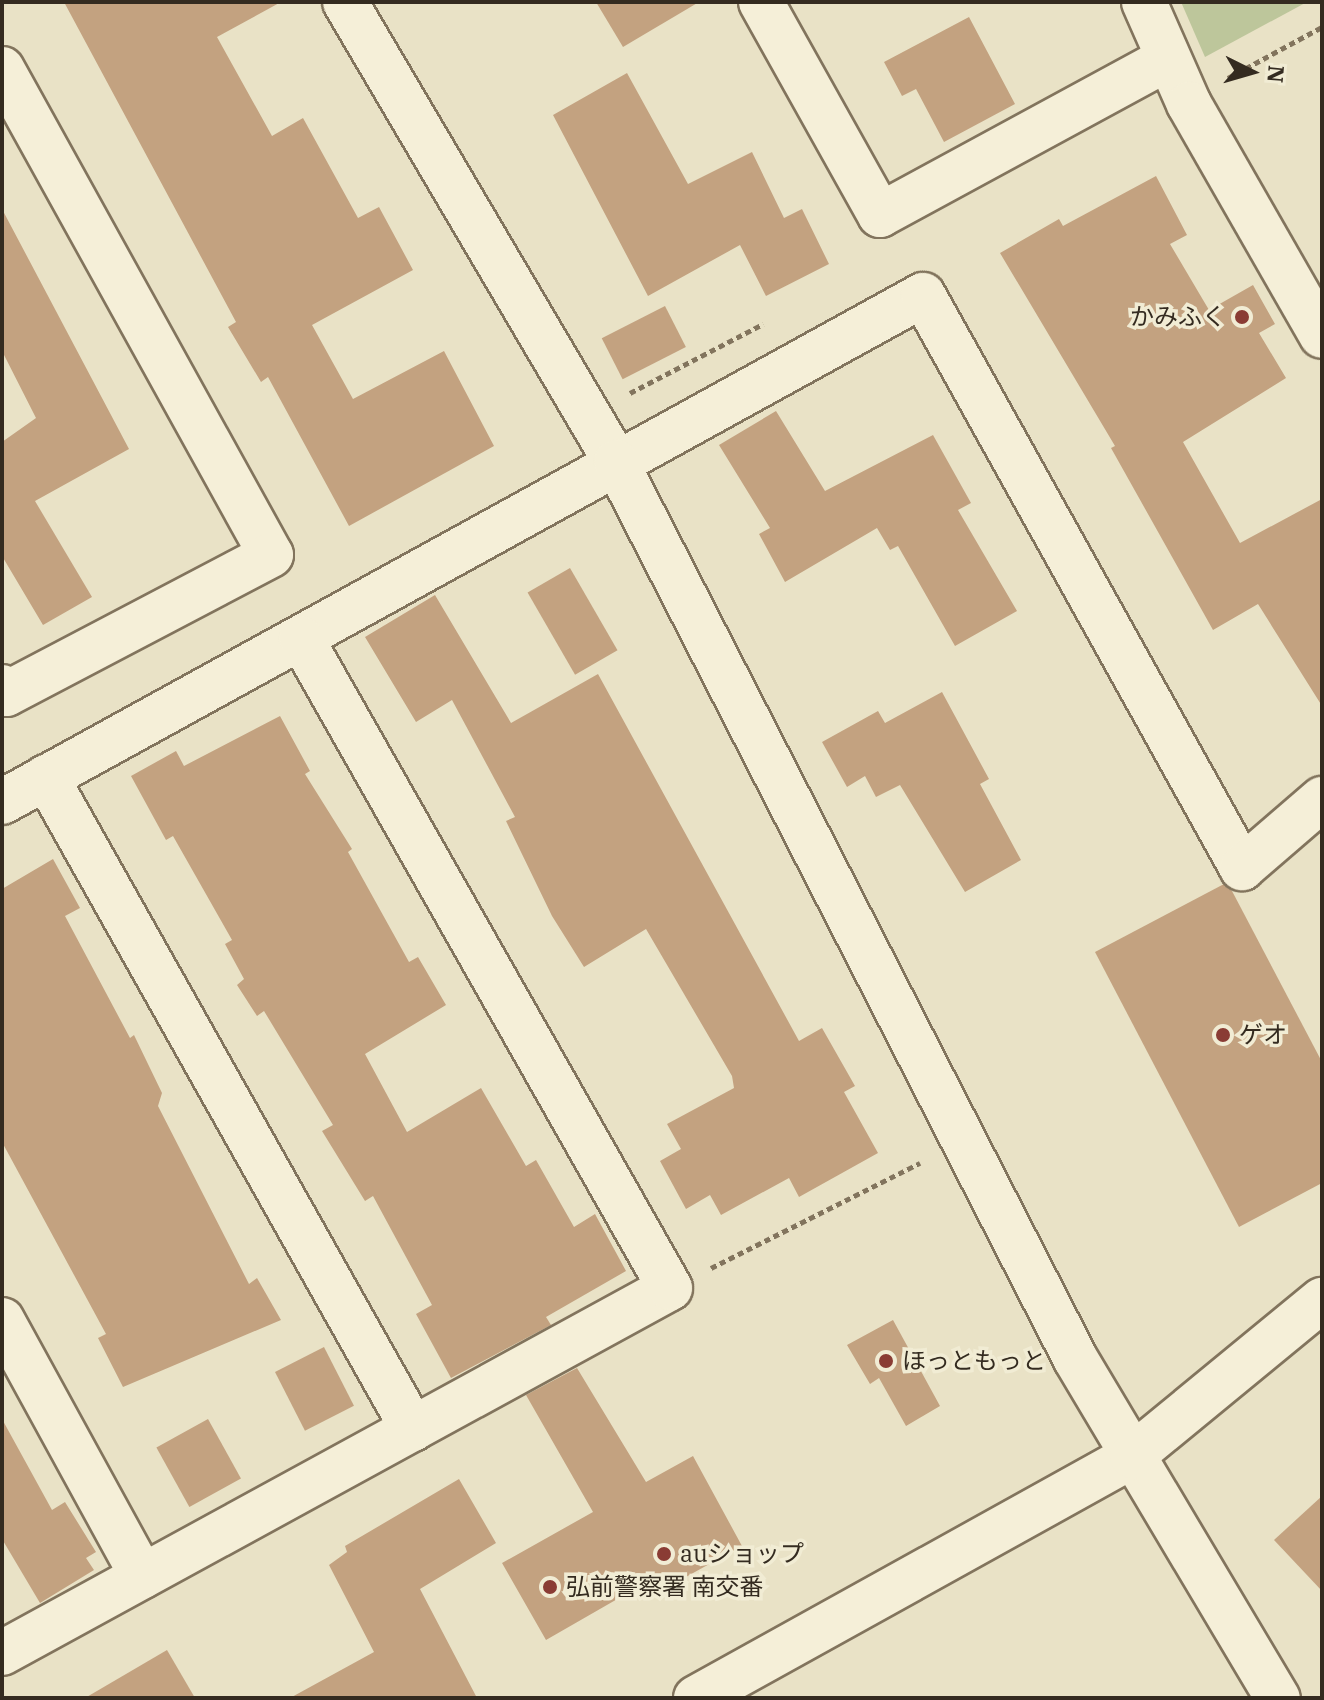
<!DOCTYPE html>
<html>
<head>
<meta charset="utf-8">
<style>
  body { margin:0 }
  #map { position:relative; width:1324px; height:1700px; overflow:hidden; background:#e9e2c6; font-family:"IBM Plex Serif","Noto Sans JP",serif }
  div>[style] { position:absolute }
  .green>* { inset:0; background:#bdc69b }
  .building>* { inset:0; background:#c3a280; transform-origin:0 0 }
  .path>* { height:5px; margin-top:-2.5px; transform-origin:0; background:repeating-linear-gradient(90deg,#82745d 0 6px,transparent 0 10px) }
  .roads { filter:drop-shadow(2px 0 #82745d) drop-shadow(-2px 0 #82745d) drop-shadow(0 2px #82745d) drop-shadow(0 -2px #82745d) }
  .street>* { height:44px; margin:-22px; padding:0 22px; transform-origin:22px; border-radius:22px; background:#f5efd8 }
  .secondary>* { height:44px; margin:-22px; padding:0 22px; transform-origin:22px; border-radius:22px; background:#f5efd8 }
  .dots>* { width:22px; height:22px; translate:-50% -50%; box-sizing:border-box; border:4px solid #f1ecd4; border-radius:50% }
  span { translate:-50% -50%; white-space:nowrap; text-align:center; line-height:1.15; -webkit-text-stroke:7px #f1ecd4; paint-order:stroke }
  .poi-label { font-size:24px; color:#342b20 }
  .right { translate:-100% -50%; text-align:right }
  .left { translate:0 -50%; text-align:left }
  .frame { position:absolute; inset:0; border:4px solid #342b20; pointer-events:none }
  .north { position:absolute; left:1212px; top:32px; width:80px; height:80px; -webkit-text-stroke:6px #f1ecd4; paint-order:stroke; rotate:95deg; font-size:22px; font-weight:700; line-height:32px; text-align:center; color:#342b20 }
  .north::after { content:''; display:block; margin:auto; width:28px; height:36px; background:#342b20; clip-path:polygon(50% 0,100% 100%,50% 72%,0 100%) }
</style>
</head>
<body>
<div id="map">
  <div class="green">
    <i style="clip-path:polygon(1181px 2px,1307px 2px,1205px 57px)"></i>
  </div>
  <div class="building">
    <i style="clip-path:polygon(64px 2px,281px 2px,217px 37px,272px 136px,303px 118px,358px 218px,379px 207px,413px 270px,312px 325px,353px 399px,444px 351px,494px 446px,349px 526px,268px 377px,261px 382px,228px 327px,236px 322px)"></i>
    <i style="clip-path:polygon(596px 2px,699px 2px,623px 47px)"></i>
    <i style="clip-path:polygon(969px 17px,1015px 104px,944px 142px,916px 89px,902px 96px,884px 62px)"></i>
    <i style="clip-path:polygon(627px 73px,688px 184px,752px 152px,784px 218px,802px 209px,829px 264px,766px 296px,740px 245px,648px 296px,553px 115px)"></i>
    <i style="clip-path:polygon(1156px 176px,1187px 235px,1170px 244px,1209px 310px,1253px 285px,1275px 324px,1259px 333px,1286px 378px,1183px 442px,1240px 543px,1322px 499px,1322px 706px,1258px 604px,1213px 630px,1111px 448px,1115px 446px,1000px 253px,1059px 219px,1063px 226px)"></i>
    <i style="clip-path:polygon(2px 209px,129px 449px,35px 501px,92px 597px,43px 625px,2px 556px,2px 442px,36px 418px,2px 351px)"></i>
    <i style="left:665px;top:306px;width:46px;height:71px;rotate:63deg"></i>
    <i style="clip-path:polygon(776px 411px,825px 491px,933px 435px,971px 503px,958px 510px,1017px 611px,955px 646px,898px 546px,890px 550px,877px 528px,785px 582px,759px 534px,770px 528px,719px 445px)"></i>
    <i style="left:570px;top:568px;width:95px;height:49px;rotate:60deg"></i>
    <i style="clip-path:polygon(435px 595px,511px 723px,598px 674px,799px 1041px,822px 1028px,855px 1086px,844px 1092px,878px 1153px,799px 1197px,789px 1178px,721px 1215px,710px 1195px,686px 1209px,660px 1161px,681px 1149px,667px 1124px,734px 1088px,732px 1076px,646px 929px,584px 967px,552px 916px,506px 821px,515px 817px,452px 700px,416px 722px,365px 637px)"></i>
    <i style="clip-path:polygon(942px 692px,989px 779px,980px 784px,1021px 860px,965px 892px,900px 785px,876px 797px,865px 776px,847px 787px,822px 742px,878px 711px,885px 723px)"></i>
    <i style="clip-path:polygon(280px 716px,310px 771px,305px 774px,352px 849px,348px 852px,409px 962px,418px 957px,446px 1005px,365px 1054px,407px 1132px,481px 1088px,526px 1166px,536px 1160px,574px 1227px,595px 1214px,626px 1271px,546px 1317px,551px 1325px,451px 1378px,416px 1314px,432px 1305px,373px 1196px,365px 1201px,322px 1131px,333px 1125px,264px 1011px,257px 1016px,237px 985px,244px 979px,225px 944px,232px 940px,173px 836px,166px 840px,131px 776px,176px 751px,184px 766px)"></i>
    <i style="clip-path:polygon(53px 859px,80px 908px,65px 916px,130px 1038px,134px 1035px,162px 1093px,158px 1106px,249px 1284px,257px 1278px,281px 1320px,123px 1387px,98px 1338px,106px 1334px,2px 1142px,2px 889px)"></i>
    <i style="clip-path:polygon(1224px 884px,1232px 891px,1322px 1062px,1322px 1183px,1239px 1227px,1095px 952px)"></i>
    <i style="clip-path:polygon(893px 1320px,940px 1406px,906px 1426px,879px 1378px,870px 1384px,847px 1345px)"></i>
    <i style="left:324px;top:1347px;width:66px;height:55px;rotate:63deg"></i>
    <i style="clip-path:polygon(577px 1368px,646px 1482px,693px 1456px,742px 1546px,646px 1599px,640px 1586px,546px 1640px,502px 1563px,593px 1512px,526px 1395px)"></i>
    <i style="clip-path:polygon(2px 1419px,52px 1510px,65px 1502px,96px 1552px,86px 1558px,94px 1570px,40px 1603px,2px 1539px)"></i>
    <i style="left:208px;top:1419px;width:68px;height:59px;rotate:61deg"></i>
    <i style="clip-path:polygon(459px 1479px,496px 1543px,420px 1589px,477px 1698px,290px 1698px,374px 1652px,329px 1565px,347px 1552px,345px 1546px)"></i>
    <i style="clip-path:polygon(1322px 1496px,1322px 1591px,1274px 1540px)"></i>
    <i style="clip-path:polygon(167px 1650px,195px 1698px,85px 1698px)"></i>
  </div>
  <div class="path">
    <i style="left:1228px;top:78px;width:107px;rotate:-28.5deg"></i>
    <i style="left:630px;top:393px;width:150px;rotate:-27.4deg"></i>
    <i style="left:711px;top:1268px;width:234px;rotate:-26.7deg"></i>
  </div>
  <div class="roads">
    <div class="street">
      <i style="left:761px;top:2px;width:244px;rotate:60.8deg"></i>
      <i style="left:880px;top:215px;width:327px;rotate:-28.5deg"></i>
      <i style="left:1144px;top:2px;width:111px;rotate:66.2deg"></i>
      <i style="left:1189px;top:104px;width:267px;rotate:60.2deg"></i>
      <i style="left:2px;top:69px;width:555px;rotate:61.04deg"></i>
      <i style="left:271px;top:555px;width:299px;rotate:152.3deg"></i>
      <i style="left:6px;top:694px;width:8px;rotate:-120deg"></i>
      <i style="left:46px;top:777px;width:748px;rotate:60.63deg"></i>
      <i style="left:2px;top:802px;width:1051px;rotate:-28.83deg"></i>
      <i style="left:923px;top:295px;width:656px;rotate:60.89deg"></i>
      <i style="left:1242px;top:868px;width:106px;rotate:-40.8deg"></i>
      <i style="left:2px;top:1320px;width:292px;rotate:61.3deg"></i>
      <i style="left:2px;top:1653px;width:761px;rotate:-28.65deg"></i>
      <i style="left:670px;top:1288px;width:747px;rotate:-119.58deg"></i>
    </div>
    <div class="secondary">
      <i style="left:345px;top:2px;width:534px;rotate:59.5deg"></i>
      <i style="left:616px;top:462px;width:1007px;rotate:62.87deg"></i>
      <i style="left:1075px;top:1358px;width:396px;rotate:59.2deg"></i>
      <i style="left:696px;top:1698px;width:499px;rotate:-29deg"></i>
      <i style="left:1132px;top:1456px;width:246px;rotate:-39.4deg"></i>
    </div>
  </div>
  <div class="dots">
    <i style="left:1242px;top:317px;background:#8a3c34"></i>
    <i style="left:1223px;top:1035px;background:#8a3c34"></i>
    <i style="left:886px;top:1361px;background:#8a3c34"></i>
    <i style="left:664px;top:1554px;background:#8a3c34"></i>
    <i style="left:550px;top:1587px;background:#8a3c34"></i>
  </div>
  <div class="poi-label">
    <span class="right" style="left:1226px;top:317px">かみふく</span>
    <span class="left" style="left:1239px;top:1035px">ゲオ</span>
    <span class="left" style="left:902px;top:1361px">ほっともっと</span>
    <span class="left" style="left:680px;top:1554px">auショップ</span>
    <span class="left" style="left:566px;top:1587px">弘前警察署 南交番</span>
  </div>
  <div class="frame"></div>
  <div class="north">N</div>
</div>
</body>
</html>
